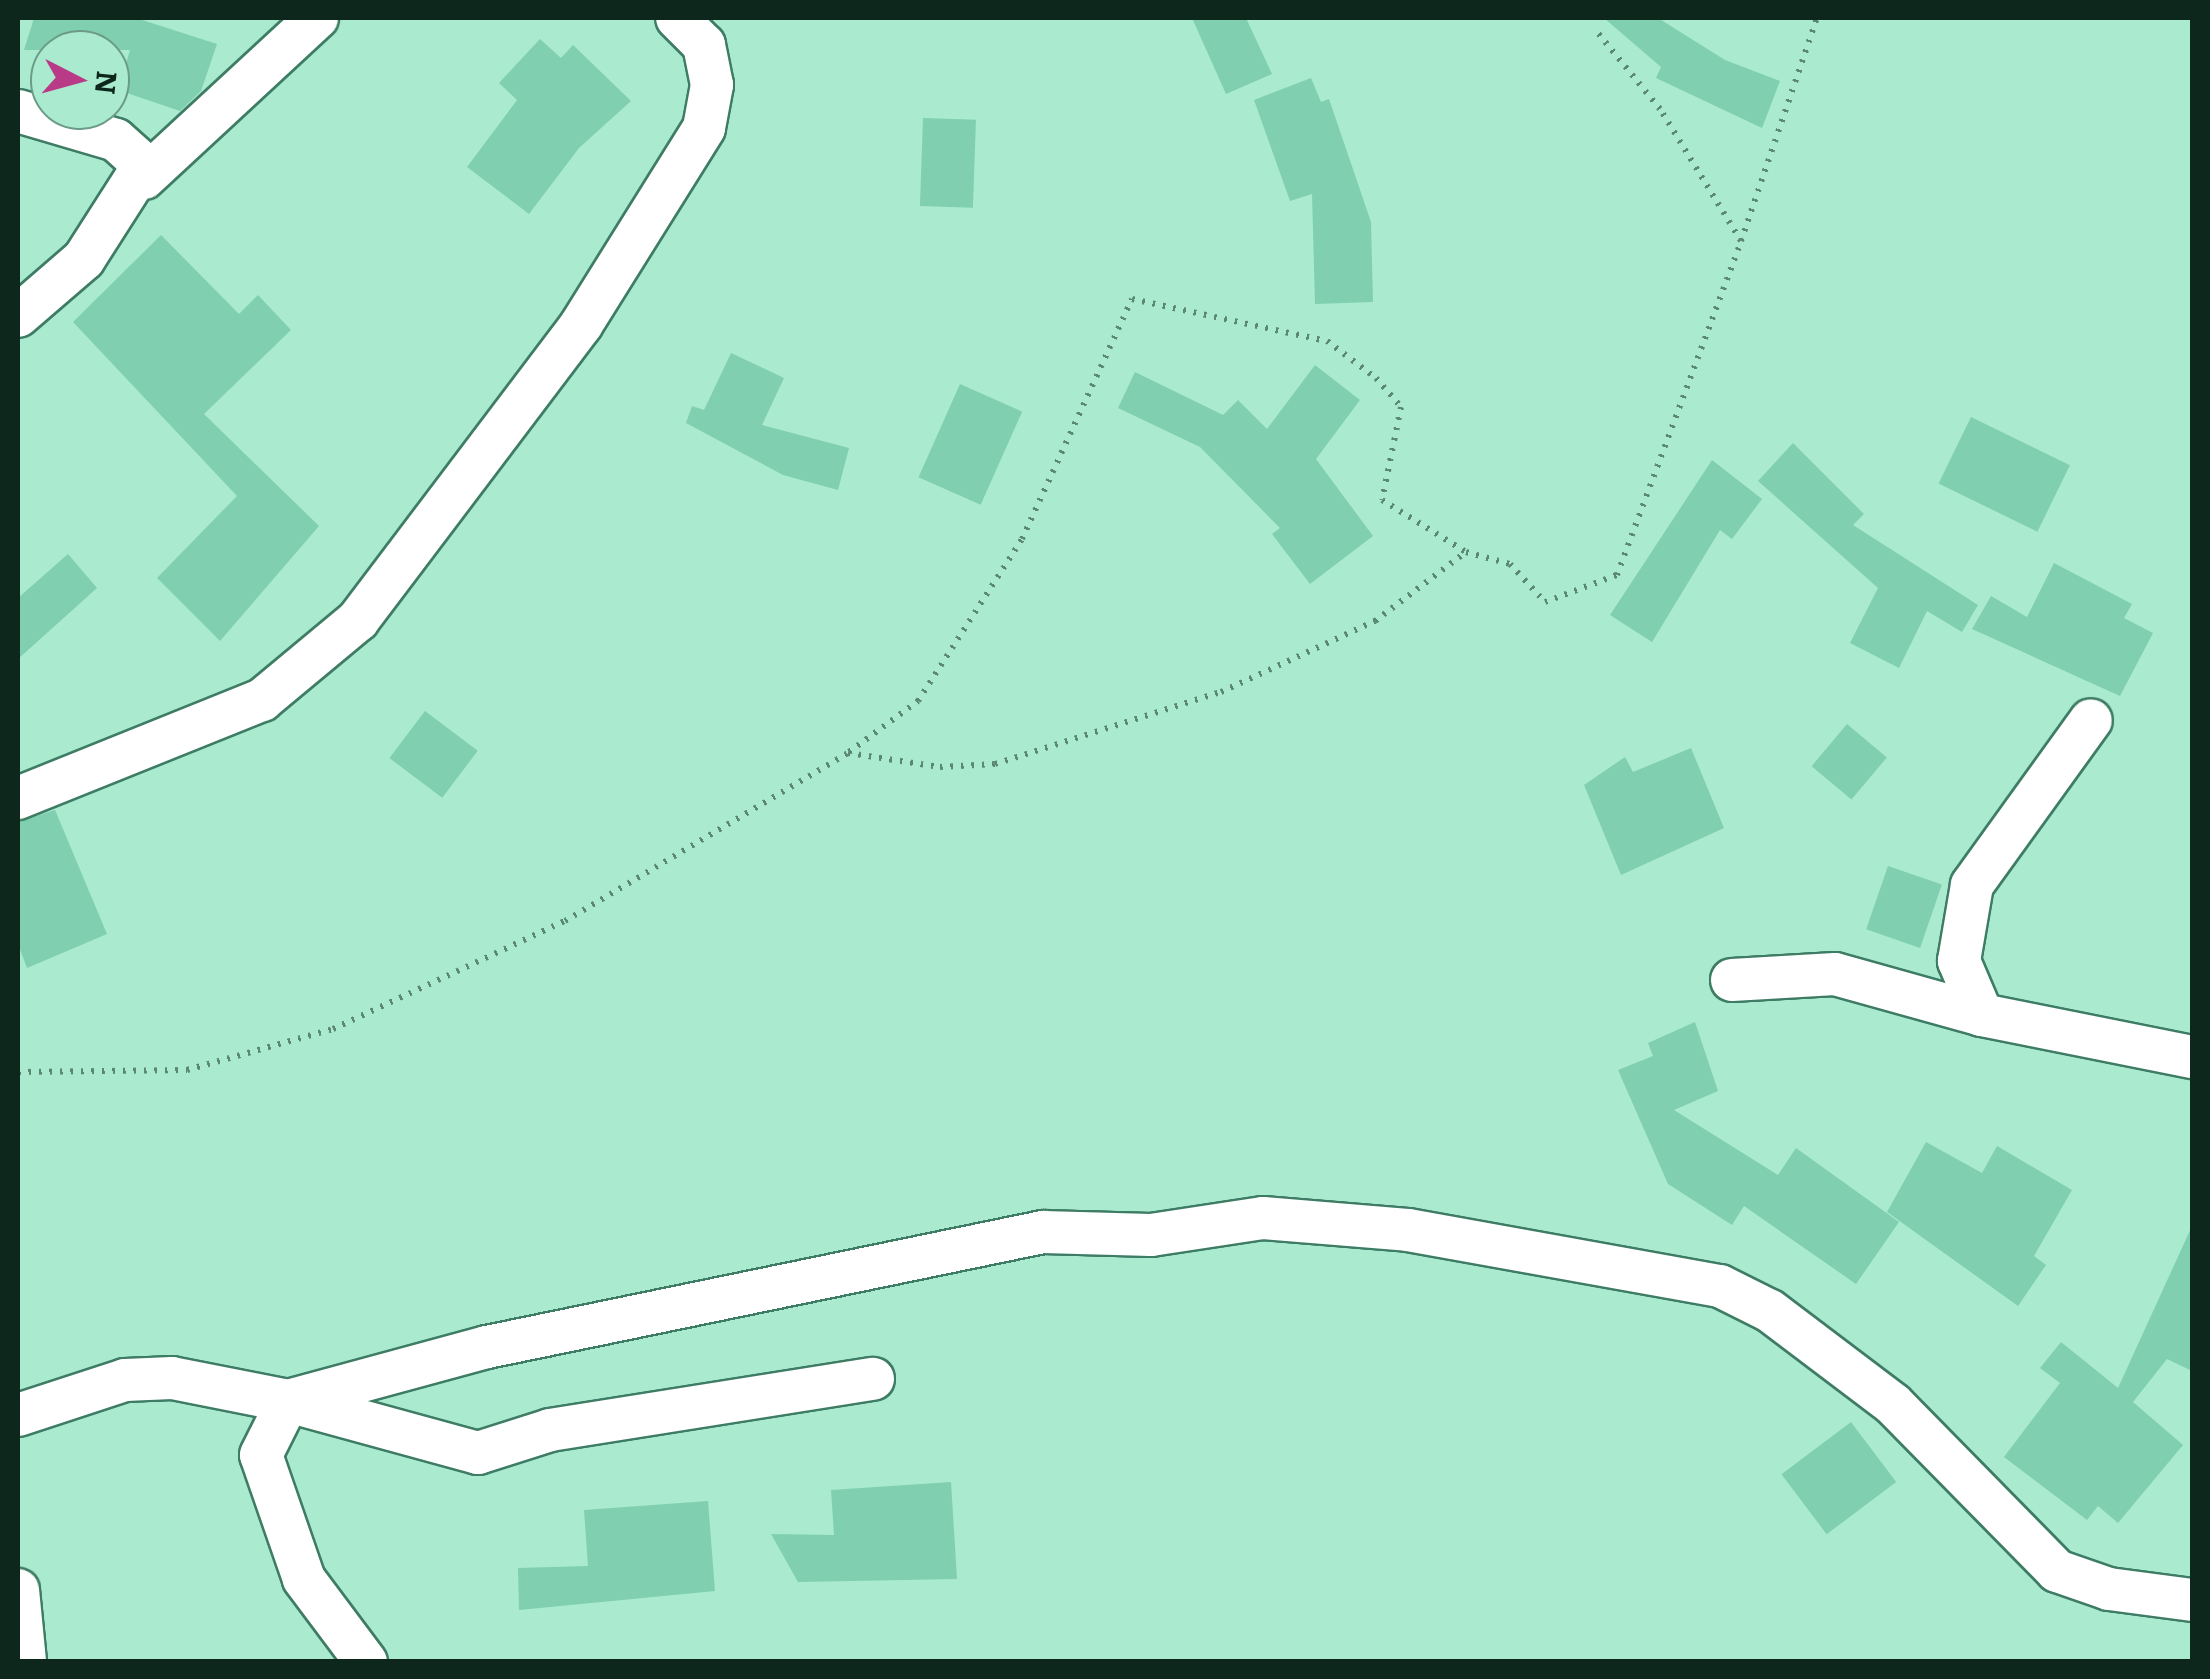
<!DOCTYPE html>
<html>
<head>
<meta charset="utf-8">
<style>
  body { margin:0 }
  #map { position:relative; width:2210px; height:1679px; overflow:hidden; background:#aaeacf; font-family:Literata,serif }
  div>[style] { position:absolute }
  .building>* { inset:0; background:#80cfb0; transform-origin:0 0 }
  .path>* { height:6px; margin-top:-3px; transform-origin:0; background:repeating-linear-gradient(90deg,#5b8876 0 2.5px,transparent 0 10.5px) }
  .roads { filter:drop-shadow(2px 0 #3e7c65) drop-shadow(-2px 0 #3e7c65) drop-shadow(0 2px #3e7c65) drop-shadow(0 -2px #3e7c65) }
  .street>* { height:42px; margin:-21px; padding:0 21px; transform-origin:21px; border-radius:21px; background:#fff }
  span { translate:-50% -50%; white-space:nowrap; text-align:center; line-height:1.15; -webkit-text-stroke:8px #aaeacf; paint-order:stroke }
  .frame { position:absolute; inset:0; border:20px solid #0d271d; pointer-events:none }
  .north { position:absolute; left:30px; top:30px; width:100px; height:100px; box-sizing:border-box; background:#aaeacf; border:2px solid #6b9c88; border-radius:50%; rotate:96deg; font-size:28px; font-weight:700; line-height:40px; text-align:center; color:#0d271d }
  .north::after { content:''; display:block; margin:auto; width:35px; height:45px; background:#b93a87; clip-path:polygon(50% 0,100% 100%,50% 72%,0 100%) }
</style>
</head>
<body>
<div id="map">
  <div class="building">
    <i style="clip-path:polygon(34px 18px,136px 18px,217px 44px,201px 91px,180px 111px,118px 90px,130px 50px,24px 50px)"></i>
    <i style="clip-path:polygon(1192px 18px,1246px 18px,1272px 74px,1226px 94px)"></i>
    <i style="clip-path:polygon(1604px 18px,1658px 18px,1725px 60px,1780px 81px,1762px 128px,1656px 78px,1661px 67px)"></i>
    <i style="clip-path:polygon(540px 39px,561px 58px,573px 45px,631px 101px,579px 148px,529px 214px,467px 167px,517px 100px,499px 83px)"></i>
    <i style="clip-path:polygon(1311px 78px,1321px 102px,1329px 99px,1371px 222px,1373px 302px,1315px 304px,1312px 194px,1290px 201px,1254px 100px)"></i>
    <i style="left:923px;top:118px;width:53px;height:88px;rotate:2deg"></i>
    <i style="clip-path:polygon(161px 235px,239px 314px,258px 295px,291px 330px,204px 414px,319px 526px,220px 641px,157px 578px,237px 496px,73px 322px)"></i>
    <i style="clip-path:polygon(731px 353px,784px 378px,762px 425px,849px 448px,838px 490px,783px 475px,686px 423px,692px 406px,704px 410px)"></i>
    <i style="clip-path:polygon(1315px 365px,1360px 400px,1316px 459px,1373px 536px,1310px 584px,1272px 534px,1280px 528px,1200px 447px,1118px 408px,1135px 372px,1223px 415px,1238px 400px,1267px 429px)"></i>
    <i style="left:960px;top:384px;width:68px;height:102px;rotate:24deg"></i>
    <i style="left:1971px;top:417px;width:110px;height:74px;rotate:26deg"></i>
    <i style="clip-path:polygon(1793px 443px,1864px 514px,1853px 525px,1978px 605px,1962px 632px,1927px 611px,1899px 668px,1850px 643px,1878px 588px,1758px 481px)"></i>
    <i style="clip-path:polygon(1712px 460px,1762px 499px,1732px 539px,1720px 530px,1652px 642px,1610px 615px)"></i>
    <i style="clip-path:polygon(68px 554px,97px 588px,18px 659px,18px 598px)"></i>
    <i style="clip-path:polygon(2054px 563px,2132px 604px,2124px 618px,2153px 633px,2120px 696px,1972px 629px,1991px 596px,2027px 617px)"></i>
    <i style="left:425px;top:711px;width:66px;height:59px;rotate:37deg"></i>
    <i style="left:1847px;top:724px;width:52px;height:55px;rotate:40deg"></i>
    <i style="clip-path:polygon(1691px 748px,1724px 828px,1621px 875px,1584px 785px,1625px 757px,1633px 772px)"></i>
    <i style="clip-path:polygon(55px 810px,107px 934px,27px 968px,18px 944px,18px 822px)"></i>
    <i style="left:1888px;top:866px;width:57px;height:67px;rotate:19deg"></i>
    <i style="clip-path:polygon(1695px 1022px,1718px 1091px,1674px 1110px,1778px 1175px,1796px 1148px,1899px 1222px,1856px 1284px,1744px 1206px,1732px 1225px,1668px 1184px,1618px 1070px,1653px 1056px,1648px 1043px)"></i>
    <i style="clip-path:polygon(1926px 1142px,1982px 1173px,1997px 1146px,2072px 1190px,2034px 1256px,2046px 1265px,2018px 1306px,1887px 1212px)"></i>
    <i style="clip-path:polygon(2192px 1226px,2192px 1371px,2167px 1359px,2133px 1402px,2183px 1445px,2118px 1523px,2098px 1506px,2087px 1520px,2004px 1457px,2060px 1383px,2040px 1368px,2061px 1342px,2118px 1388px)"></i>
    <i style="left:1851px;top:1422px;width:75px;height:87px;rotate:53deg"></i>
    <i style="clip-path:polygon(951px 1482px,957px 1579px,798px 1582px,771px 1534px,834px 1535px,831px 1490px)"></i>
    <i style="clip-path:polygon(708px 1501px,715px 1591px,519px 1610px,518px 1568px,588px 1566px,584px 1510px)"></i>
  </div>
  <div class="path">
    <i style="left:1741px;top:241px;width:236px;rotate:-71.2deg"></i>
    <i style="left:849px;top:752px;width:86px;rotate:-36.5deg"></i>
    <i style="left:918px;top:701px;width:193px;rotate:-57.3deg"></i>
    <i style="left:1022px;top:539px;width:264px;rotate:-65.4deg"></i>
    <i style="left:1132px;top:299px;width:199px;rotate:12.2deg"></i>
    <i style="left:1327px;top:341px;width:61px;rotate:37.1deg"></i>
    <i style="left:1376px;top:378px;width:38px;rotate:49deg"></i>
    <i style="left:1401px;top:407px;width:95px;rotate:101.5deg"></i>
    <i style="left:1382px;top:500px;width:99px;rotate:31.8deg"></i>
    <i style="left:18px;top:1072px;width:169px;rotate:-0.7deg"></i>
    <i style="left:187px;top:1070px;width:152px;rotate:-15.7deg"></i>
    <i style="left:333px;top:1029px;width:256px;rotate:-25deg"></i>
    <i style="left:565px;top:921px;width:329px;rotate:-30.7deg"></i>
    <i style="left:848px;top:753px;width:93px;rotate:8.7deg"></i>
    <i style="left:940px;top:767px;width:55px;rotate:-3.1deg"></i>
    <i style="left:995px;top:764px;width:237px;rotate:-17.7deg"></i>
    <i style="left:1221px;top:692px;width:170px;rotate:-24.8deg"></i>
    <i style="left:1375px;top:621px;width:114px;rotate:-37.2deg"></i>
    <i style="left:1466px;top:552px;width:46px;rotate:15.3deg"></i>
    <i style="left:1510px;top:564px;width:52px;rotate:47.4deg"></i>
    <i style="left:1545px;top:602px;width:77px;rotate:-20.6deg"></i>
    <i style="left:1617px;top:575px;width:356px;rotate:-69.6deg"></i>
    <i style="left:1741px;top:241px;width:155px;rotate:-121.5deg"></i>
    <i style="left:1660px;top:109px;width:98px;rotate:-129.2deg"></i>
  </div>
  <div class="roads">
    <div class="street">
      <i style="left:18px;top:111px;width:102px;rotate:16.5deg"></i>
      <i style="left:116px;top:140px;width:38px;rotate:42deg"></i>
      <i style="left:144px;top:165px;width:112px;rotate:122.6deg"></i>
      <i style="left:84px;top:259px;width:87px;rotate:139.2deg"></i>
      <i style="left:144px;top:178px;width:236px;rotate:-42.8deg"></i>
      <i style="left:18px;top:798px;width:263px;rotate:-21.9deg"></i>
      <i style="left:262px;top:700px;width:125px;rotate:-39.8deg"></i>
      <i style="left:358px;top:620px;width:370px;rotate:-52.9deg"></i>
      <i style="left:581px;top:325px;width:232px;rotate:-58deg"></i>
      <i style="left:704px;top:128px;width:44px;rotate:-79.5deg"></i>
      <i style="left:712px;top:85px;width:41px;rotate:-101.3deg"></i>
      <i style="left:704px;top:45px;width:38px;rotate:-135deg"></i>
      <i style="left:1732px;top:980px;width:103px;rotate:-3.3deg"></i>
      <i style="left:1835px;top:974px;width:153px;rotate:15.6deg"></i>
      <i style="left:1982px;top:1015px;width:214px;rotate:11.3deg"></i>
      <i style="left:1982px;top:1015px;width:59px;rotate:-113.1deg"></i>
      <i style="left:1959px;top:961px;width:77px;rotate:-80.3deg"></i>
      <i style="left:1972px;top:885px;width:203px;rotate:-54.2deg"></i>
      <i style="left:18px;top:1415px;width:113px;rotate:-18.1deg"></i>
      <i style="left:125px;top:1380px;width:47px;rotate:-2.4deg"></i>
      <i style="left:172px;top:1378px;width:118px;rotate:11.2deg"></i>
      <i style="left:288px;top:1401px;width:206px;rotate:-15.2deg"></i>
      <i style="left:487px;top:1347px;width:568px;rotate:-11.69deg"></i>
      <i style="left:1043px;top:1232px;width:108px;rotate:1.6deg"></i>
      <i style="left:1151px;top:1235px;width:113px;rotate:-8.6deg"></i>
      <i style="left:1263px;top:1218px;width:145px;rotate:4.7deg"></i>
      <i style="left:1408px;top:1230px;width:317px;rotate:10.2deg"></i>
      <i style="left:1720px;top:1286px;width:56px;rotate:26.6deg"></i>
      <i style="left:1770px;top:1311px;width:154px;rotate:37.1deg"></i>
      <i style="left:1893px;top:1404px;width:234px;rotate:45.5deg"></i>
      <i style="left:2057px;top:1571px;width:55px;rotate:19.1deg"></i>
      <i style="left:2109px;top:1589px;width:84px;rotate:7.5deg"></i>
      <i style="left:18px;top:1590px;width:72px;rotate:84.4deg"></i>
      <i style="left:366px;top:1662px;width:104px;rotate:-126.8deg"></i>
      <i style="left:304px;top:1579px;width:131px;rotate:-109.1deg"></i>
      <i style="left:261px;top:1455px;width:60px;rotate:-63.4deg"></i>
      <i style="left:288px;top:1401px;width:197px;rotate:15.3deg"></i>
      <i style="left:478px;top:1453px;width:76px;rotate:-17.7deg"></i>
      <i style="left:550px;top:1430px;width:327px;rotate:-9deg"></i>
    </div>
  </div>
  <div class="frame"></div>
  <div class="north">N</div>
</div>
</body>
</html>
